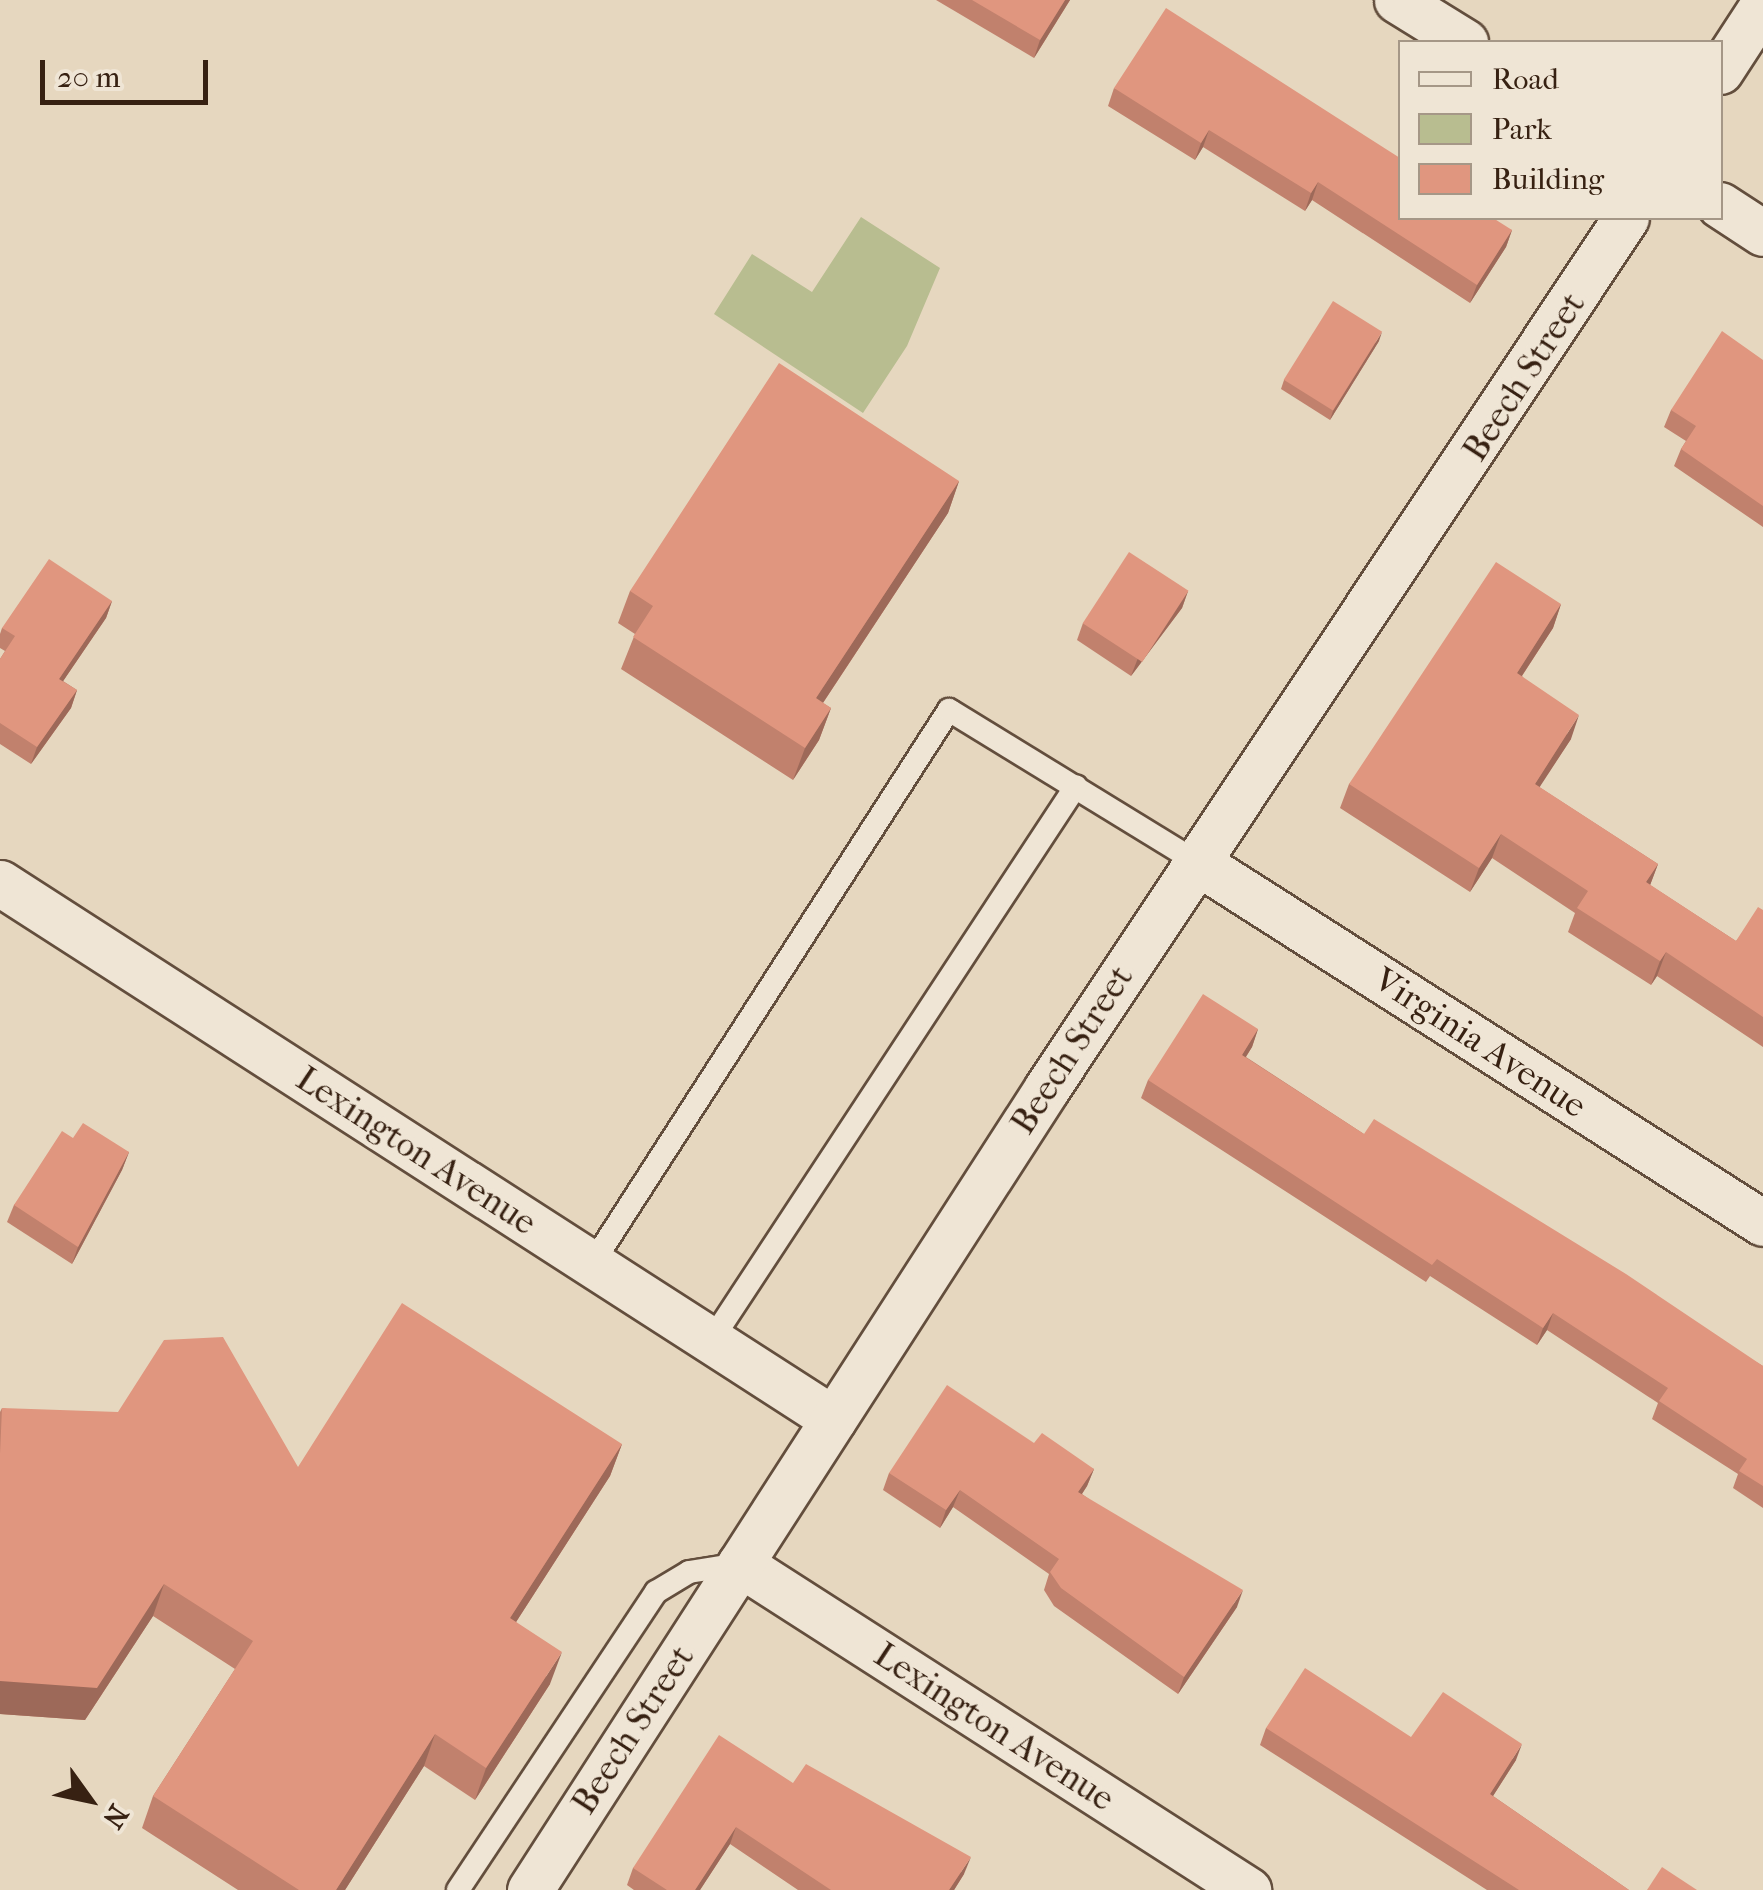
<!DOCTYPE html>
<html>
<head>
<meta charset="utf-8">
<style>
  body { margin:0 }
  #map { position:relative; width:1763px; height:1890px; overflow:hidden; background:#e6d7bf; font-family:"IM FELL French Canon",serif }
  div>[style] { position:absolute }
  .green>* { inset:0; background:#b8bd90 }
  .roads { filter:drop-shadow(2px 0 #634e3d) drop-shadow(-2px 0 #634e3d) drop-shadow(0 2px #634e3d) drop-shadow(0 -2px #634e3d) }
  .service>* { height:22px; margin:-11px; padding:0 11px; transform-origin:11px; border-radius:11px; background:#efe5d5 }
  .minor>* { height:45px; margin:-22.5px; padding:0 22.5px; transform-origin:22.5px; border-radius:22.5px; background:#efe5d5 }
  .wall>* { inset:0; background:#c1816d }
  .shaded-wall>* { inset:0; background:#9d6959 }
  .building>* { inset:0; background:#e0967f; transform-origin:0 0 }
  span { translate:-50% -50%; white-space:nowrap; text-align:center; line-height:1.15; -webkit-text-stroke:9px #efe5d5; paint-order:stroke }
  .street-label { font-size:35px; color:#372112 }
  .legend { position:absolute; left:1398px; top:40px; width:325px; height:180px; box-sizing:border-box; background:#efe5d5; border:2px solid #a59787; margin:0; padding:12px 18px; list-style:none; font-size:30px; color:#372112 }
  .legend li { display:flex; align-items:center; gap:20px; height:50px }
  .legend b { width:50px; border:2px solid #a59787 }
  .north { position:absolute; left:40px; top:1750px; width:100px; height:100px; -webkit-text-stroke:8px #efe5d5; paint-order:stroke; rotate:123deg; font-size:28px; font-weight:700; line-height:40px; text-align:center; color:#372112 }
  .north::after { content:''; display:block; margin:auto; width:35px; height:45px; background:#372112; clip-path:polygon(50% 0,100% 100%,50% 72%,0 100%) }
  .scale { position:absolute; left:40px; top:60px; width:168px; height:45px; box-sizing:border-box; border:5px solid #372112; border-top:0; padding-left:12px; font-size:30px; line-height:35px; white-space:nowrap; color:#372112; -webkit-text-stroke:8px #efe5d5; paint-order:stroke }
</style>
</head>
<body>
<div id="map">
  <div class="green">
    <i style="clip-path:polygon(861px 217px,940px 268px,907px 346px,863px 413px,714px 314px,752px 254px,812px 292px)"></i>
  </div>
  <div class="roads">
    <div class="service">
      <i style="left:592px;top:1264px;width:659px;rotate:-57.2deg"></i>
      <i style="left:949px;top:710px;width:291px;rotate:31.5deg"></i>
      <i style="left:711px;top:1341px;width:664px;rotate:-56.67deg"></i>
      <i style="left:458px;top:1890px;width:358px;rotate:-56.4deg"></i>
      <i style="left:656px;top:1592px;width:39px;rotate:-31deg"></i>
      <i style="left:689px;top:1572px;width:52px;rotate:-8.9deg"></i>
    </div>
    <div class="minor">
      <i style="left:1397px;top:0;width:80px;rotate:31.7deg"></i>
      <i style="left:1720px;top:71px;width:79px;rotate:-56.9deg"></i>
      <i style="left:1720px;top:205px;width:51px;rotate:33.1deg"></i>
      <i style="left:1197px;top:862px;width:671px;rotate:32.53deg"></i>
      <i style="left:0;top:883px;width:991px;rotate:32.76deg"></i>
      <i style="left:740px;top:1564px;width:604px;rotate:32.69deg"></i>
      <i style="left:530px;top:1890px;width:954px;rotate:-57.19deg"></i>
      <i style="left:1047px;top:1088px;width:1045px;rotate:-56.36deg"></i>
    </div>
  </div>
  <div class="wall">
    <i style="clip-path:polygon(936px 0,1070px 0,1034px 58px)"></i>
    <i style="clip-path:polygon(1114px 88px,1512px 230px,1506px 247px,1470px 303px,1312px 200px,1305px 211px,1203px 147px,1195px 160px,1108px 106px)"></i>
    <i style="clip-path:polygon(1379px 341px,1330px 420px,1281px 389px,1284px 380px)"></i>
    <i style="clip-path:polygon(1763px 360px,1763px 527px,1674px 466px,1681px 449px,1686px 441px,1664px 427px,1671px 410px)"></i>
    <i style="clip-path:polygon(959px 481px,948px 513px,823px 703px,831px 708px,819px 740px,793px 780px,621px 669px,635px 634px,618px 623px,630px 591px)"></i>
    <i style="clip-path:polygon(1188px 591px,1182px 608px,1131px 676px,1077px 640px,1083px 623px)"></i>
    <i style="clip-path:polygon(112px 601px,106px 618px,63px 681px,77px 690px,71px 708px,31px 764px,0 744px,0 659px,5px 651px,0 648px,0 634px,2px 628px)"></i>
    <i style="clip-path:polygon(1561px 604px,1553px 628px,1522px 676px,1571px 739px,1539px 787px,1658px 864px,1650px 885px,1736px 941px,1763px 910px,1763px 1047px,1657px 976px,1651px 985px,1568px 932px,1575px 913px,1492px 858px,1470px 892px,1340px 808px,1349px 784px)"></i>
    <i style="clip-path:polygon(1258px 1029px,1252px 1047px,1246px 1057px,1364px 1134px,1763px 1366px,1763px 1508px,1733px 1488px,1738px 1474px,1652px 1419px,1658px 1403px,1547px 1330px,1537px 1345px,1430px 1276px,1426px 1282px,1141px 1098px,1148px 1080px)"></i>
    <i style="clip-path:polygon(73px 1138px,129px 1152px,122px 1170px,72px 1264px,7px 1222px,14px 1205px)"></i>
    <i style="clip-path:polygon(2px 1408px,298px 1467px,622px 1444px,610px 1476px,516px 1622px,550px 1684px,475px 1800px,424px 1766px,345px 1890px,238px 1890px,142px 1828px,153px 1796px,235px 1669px,153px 1616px,85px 1720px,0 1714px,0 1412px)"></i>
    <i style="clip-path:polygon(1034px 1443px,1094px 1469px,1087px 1486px,1082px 1494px,1237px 1607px,1178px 1694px,1054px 1606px,1044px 1590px,1049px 1574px,953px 1507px,940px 1528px,883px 1490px,889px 1473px)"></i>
    <i style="clip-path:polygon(1266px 1728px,1411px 1737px,1516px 1760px,1493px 1796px,1629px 1890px,1487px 1890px,1260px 1745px)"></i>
    <i style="clip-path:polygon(793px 1783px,964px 1874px,954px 1890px,798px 1890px,730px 1844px,700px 1890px,634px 1890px,627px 1885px,633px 1868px)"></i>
  </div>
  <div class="shaded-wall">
    <i style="clip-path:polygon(1065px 0,1070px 0,1034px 58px,1040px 40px)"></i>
    <i style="clip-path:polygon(1209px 130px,1203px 147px,1195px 160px,1201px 143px)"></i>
    <i style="clip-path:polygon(1318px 182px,1312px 200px,1305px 211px,1311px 193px)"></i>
    <i style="clip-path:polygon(1512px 230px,1506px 247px,1470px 303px,1477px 285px)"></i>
    <i style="clip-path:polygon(1382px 332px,1379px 341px,1330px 420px,1333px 411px)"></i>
    <i style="clip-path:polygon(959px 481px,948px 513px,805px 730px,816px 698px)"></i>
    <i style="clip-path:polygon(1188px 591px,1182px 608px,1131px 676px,1138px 658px)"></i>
    <i style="clip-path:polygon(112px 601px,106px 618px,53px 696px,59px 679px)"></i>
    <i style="clip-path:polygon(1561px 604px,1553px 628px,1508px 697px,1517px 673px)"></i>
    <i style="clip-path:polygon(77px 690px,71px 708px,31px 764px,37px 747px)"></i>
    <i style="clip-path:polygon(831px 708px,819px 740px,793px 780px,805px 748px)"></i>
    <i style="clip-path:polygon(1579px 715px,1571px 739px,1526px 808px,1535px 784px)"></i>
    <i style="clip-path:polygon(1501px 834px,1492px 858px,1470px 892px,1479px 868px)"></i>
    <i style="clip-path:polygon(1658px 864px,1649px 888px,1646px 882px)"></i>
    <i style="clip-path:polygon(1666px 952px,1657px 976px,1651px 985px,1660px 961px)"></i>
    <i style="clip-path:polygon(1258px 1029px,1252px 1047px,1236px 1072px,1242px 1055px)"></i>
    <i style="clip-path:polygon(129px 1152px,122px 1170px,72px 1264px,78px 1247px)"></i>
    <i style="clip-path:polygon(1553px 1313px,1547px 1330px,1537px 1345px,1543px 1328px)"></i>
    <i style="clip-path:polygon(622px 1444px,610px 1476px,498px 1650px,510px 1618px)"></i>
    <i style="clip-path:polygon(1094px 1469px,1087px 1486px,1072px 1509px,1078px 1492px)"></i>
    <i style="clip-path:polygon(960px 1490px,953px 1507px,940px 1528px,946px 1510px)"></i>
    <i style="clip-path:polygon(164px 1584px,153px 1616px,85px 1720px,0 1714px,0 1681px)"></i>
    <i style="clip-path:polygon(1243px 1590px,1237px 1607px,1178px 1694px,1184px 1677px)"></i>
    <i style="clip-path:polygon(562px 1652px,550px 1684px,475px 1800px,486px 1768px)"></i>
    <i style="clip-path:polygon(435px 1734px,424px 1766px,345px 1890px,336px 1890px)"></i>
    <i style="clip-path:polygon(1522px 1744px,1516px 1760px,1484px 1810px,1490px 1794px)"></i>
    <i style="clip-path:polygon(736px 1827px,730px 1844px,700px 1890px,695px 1890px)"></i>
    <i style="clip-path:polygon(971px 1857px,964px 1874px,954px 1890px,949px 1890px)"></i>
  </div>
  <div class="building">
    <i style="clip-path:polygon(972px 0,1065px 0,1040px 40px)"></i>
    <i style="clip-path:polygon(1166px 8px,1400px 158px,1400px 218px,1493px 218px,1512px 230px,1477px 285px,1318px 182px,1311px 193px,1209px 130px,1201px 143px,1114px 88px)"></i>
    <i style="left:1333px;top:301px;width:58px;height:93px;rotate:32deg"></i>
    <i style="clip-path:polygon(1722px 331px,1763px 360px,1763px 506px,1681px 449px,1696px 426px,1671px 410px)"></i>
    <i style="clip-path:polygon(779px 363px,959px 481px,816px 698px,831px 708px,805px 748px,633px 637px,653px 606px,630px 591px)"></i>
    <i style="left:1129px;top:552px;width:71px;height:85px;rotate:33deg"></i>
    <i style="clip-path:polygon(49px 559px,112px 601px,59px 679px,77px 690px,37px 747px,0 723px,0 659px,15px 636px,2px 628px)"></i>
    <i style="clip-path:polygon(1496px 562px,1561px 604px,1517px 673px,1579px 715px,1535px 784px,1658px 864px,1646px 882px,1736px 941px,1758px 907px,1763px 910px,1763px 1017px,1666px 952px,1660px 961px,1577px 908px,1588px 891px,1501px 834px,1479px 868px,1349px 784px)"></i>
    <i style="clip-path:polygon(1203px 994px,1258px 1029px,1242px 1055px,1364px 1134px,1374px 1119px,1626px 1274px,1763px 1366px,1763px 1486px,1739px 1471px,1747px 1459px,1659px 1401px,1668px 1388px,1553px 1313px,1543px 1328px,1437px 1259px,1432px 1265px,1148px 1080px)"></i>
    <i style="clip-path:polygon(83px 1123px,129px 1152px,78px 1247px,14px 1205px,62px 1131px,73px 1138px)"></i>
    <i style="clip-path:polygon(402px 1303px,622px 1444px,510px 1618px,562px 1652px,486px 1768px,435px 1734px,336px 1890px,299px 1890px,153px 1796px,253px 1641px,164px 1584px,97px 1688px,0 1681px,0 1454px,2px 1408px,118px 1412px,164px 1340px,223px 1337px,298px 1467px)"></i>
    <i style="clip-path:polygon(947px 1385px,1034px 1443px,1042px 1433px,1094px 1469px,1078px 1492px,1243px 1590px,1184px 1677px,1061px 1588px,1050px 1572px,1059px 1559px,960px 1490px,946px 1510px,889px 1473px)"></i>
    <i style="clip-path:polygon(1305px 1668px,1411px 1737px,1443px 1692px,1522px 1744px,1490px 1794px,1629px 1890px,1519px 1890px,1266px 1728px)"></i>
    <i style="clip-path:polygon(719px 1735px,793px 1783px,806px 1764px,971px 1857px,949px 1890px,831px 1890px,736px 1827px,695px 1890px,667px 1890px,633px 1868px)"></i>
    <i style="clip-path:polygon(1662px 1867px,1697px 1890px,1647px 1890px)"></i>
  </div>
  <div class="street-label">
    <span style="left:1524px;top:377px;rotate:-57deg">Beech Street</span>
    <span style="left:1480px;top:1043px;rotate:33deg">Virginia Avenue</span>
    <span style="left:1072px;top:1050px;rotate:-57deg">Beech Street</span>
    <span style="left:416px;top:1151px;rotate:33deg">Lexington Avenue</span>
    <span style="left:994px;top:1727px;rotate:33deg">Lexington Avenue</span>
    <span style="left:633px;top:1730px;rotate:-57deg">Beech Street</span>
  </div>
  <ul class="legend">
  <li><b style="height:12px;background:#efe5d5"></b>Road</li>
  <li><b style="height:28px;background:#b8bd90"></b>Park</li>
  <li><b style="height:28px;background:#e0967f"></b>Building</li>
  </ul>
  <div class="north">N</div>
  <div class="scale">20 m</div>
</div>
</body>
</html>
